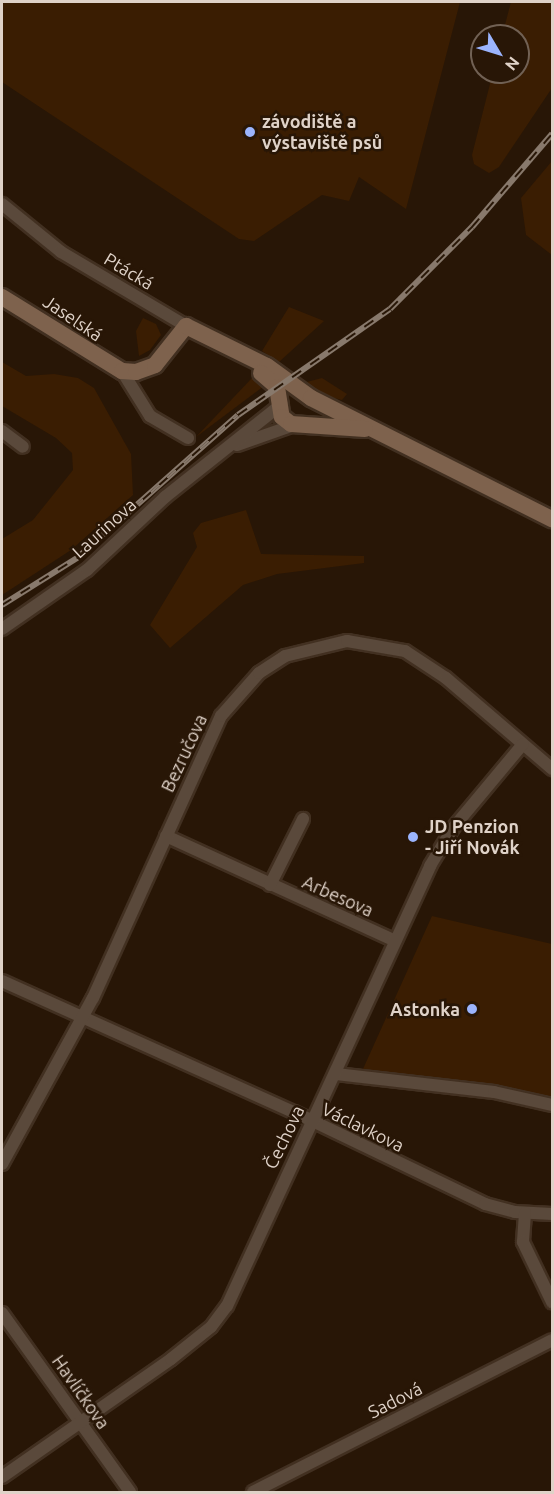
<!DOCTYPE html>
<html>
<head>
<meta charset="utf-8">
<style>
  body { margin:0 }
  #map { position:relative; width:554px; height:1494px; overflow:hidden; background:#281606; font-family:Ubuntu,sans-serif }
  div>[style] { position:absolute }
  .green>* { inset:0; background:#3a1d02 }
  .roads { filter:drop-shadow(2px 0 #423021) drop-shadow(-2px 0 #423021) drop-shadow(0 2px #423021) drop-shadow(0 -2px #423021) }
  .street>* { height:12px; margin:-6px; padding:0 6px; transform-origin:6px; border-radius:6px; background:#5a493b }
  .secondary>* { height:16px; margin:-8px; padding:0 8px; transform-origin:8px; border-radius:8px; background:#7e624d }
  .rail>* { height:6px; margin-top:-3px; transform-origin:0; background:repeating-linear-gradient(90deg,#281606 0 11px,#88796c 0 22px); box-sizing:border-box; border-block:2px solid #88796c }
  .dots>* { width:16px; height:16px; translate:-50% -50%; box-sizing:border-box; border:3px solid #281606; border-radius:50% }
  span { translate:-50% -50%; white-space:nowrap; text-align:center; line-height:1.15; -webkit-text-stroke:5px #281606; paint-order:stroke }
  .poi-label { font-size:18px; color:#dfd2c8; font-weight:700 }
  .left { translate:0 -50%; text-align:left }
  .right { translate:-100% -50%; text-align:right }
  .street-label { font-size:18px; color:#dfd2c8 }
  .frame { position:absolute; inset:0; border:3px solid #dfd2c8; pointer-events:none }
  .north { position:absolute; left:470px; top:24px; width:60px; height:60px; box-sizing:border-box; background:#281606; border:2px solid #716154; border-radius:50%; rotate:128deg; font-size:16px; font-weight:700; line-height:24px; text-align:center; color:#dfd2c8 }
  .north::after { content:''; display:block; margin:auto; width:21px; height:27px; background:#9bb4fd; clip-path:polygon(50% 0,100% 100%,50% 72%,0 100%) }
</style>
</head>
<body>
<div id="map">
  <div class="green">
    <i style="clip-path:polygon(2px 2px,460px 2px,406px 209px,359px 177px,349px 201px,322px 195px,254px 241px,239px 239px,2px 82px)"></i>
    <i style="clip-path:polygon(511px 2px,552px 2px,552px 88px,499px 167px,489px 173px,474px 164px,472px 155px,493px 72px,518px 72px,518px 36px,502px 36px)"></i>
    <i style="clip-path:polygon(552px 161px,552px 255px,526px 235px,521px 198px)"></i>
    <i style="clip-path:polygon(289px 307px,324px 321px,279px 362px,262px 351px)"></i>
    <i style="clip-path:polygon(143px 318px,156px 324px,161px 335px,150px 350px,139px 356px,136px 331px)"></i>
    <i style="clip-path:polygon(2px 362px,26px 376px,54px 374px,78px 378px,94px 388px,131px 454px,133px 495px,71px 550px,2px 595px,2px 539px,33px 520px,73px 470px,72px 453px,56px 438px,2px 406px)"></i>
    <i style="clip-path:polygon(252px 378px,268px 383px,196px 437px)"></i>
    <i style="clip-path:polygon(322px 378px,347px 394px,342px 400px,314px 393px,299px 384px)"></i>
    <i style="clip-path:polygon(246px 510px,261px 554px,364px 556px,364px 563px,277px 574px,243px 585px,170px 648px,150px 625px,197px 547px,193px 533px,201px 523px)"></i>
    <i style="clip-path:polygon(432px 916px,552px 944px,552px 1098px,497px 1086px,363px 1069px)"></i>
  </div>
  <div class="roads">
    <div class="street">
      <i style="left:2px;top:204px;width:76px;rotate:39.1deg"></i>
      <i style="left:61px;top:252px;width:145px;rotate:30.6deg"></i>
      <i style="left:122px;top:371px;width:53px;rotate:58.1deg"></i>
      <i style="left:150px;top:416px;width:44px;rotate:30.1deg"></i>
      <i style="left:2px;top:431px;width:26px;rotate:37deg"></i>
      <i style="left:237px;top:445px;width:60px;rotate:-19.3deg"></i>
      <i style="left:2px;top:629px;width:103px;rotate:-34.8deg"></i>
      <i style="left:87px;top:570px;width:107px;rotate:-43.1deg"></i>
      <i style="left:165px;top:497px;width:149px;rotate:-38.5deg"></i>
      <i style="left:166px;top:836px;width:250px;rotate:24.6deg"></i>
      <i style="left:270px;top:885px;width:74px;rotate:-63.4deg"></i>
      <i style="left:2px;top:981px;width:320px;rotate:24.2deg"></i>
      <i style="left:294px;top:1112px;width:212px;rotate:25.7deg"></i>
      <i style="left:485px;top:1204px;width:31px;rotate:15deg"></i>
      <i style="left:515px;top:1212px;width:37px;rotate:3deg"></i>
      <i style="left:336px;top:1074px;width:159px;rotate:6.5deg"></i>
      <i style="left:494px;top:1092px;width:59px;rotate:12.6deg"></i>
      <i style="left:2px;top:1164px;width:189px;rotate:-61.3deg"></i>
      <i style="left:93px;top:998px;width:310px;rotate:-65.6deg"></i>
      <i style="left:221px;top:716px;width:57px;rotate:-48.5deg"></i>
      <i style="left:259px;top:673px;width:31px;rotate:-33deg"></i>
      <i style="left:285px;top:656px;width:64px;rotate:-13.6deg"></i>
      <i style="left:347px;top:641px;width:59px;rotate:9.8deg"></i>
      <i style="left:405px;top:651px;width:49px;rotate:33.4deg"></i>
      <i style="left:446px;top:678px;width:140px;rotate:40.6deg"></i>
      <i style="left:525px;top:1213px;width:29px;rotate:94deg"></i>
      <i style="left:523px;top:1242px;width:67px;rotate:64.2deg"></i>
      <i style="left:2px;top:1313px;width:220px;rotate:54.4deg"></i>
      <i style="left:2px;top:1477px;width:206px;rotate:-34.9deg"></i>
      <i style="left:171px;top:1359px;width:51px;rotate:-38.7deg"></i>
      <i style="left:211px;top:1327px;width:26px;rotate:-53deg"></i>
      <i style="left:227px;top:1306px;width:485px;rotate:-65.2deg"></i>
      <i style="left:430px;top:866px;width:44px;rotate:-58.8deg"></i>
      <i style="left:453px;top:828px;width:109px;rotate:-50.2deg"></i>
      <i style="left:253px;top:1492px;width:335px;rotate:-26.9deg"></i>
    </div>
    <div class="secondary">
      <i style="left:2px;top:297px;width:141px;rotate:31.7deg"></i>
      <i style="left:122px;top:371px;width:14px;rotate:4deg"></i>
      <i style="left:136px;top:372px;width:20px;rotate:-20deg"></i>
      <i style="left:155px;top:365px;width:50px;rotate:-51.5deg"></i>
      <i style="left:186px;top:326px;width:90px;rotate:26.3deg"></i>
      <i style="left:267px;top:366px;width:54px;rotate:36deg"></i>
      <i style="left:311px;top:398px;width:270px;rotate:26.7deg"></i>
      <i style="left:261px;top:373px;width:21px;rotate:41deg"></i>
      <i style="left:277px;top:387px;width:30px;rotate:81deg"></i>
      <i style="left:282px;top:417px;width:11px;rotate:38deg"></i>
      <i style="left:291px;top:424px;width:74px;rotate:3.9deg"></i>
    </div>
  </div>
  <div class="rail">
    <i style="left:2px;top:605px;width:89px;rotate:-32.1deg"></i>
    <i style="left:77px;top:558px;width:215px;rotate:-41.6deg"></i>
    <i style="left:238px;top:415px;width:185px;rotate:-34.9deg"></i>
    <i style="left:390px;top:309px;width:116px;rotate:-45deg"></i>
    <i style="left:472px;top:227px;width:123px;rotate:-49.3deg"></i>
  </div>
  <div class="dots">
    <i style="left:250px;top:132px;background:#9bb4fd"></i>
    <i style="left:413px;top:837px;background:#9bb4fd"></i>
    <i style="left:472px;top:1009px;background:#9bb4fd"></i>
  </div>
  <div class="poi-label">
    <span class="left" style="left:262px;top:132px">závodiště a<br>výstaviště psů</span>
    <span class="left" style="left:425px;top:837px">JD Penzion<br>- Jiří Novák</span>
    <span class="right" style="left:460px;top:1009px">Astonka</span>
  </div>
  <div class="street-label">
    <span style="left:129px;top:271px;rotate:31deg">Ptácká</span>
    <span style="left:73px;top:318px;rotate:34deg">Jaselská</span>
    <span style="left:104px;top:528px;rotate:-42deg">Laurinova</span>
    <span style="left:184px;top:753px;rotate:-65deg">Bezručova</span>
    <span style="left:338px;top:896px;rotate:24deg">Arbesova</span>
    <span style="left:363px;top:1127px;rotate:26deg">Václavkova</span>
    <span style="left:284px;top:1137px;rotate:-64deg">Čechova</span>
    <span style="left:81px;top:1392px;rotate:55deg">Havlíčkova</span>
    <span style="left:395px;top:1400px;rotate:-27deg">Sadová</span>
  </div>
  <div class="frame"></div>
  <div class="north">N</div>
</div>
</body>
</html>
